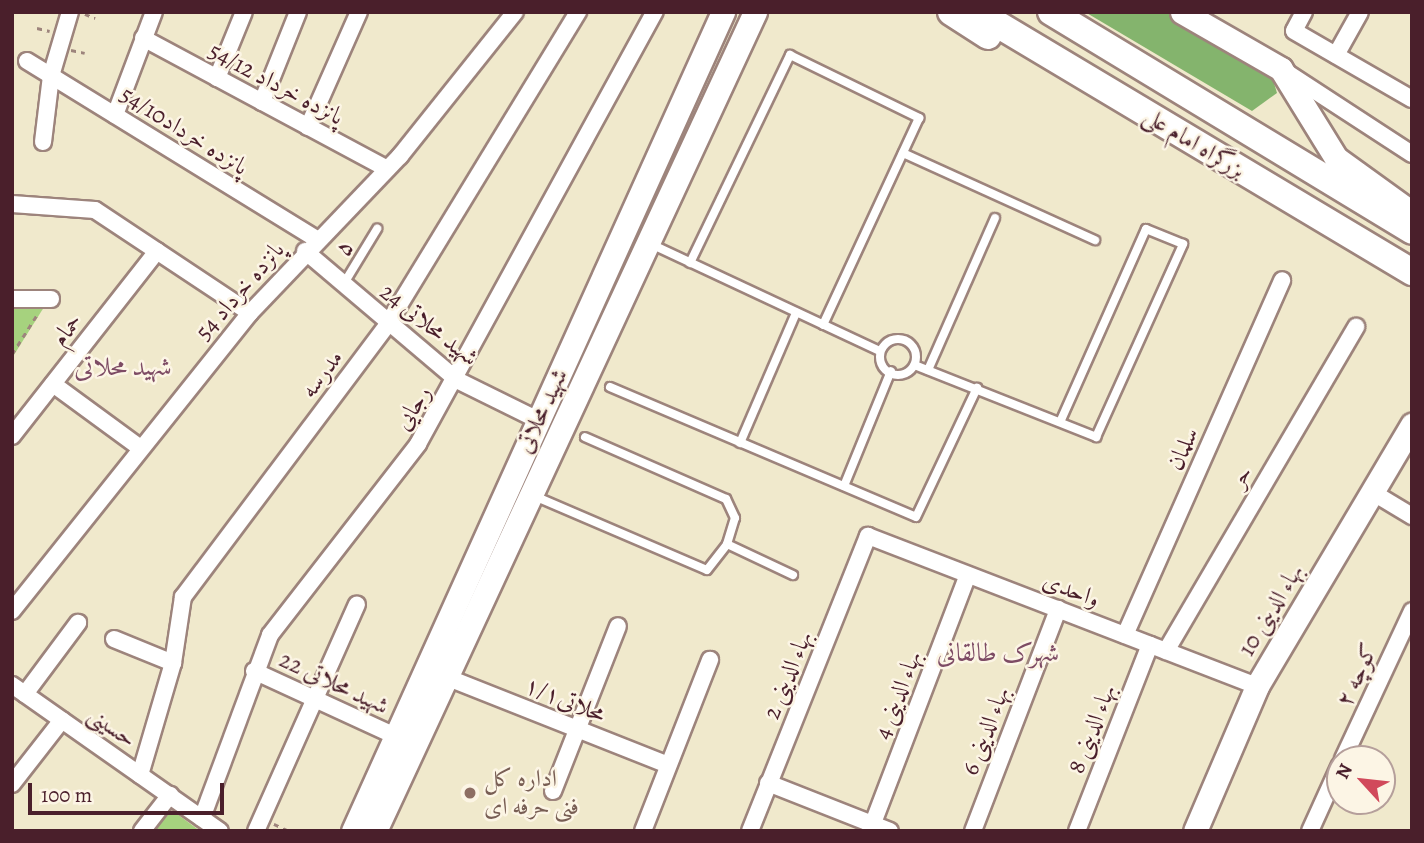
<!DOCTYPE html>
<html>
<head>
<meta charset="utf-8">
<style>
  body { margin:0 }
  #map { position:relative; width:1424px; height:843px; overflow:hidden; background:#f0e9cc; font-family:Alegreya,Amiri,serif }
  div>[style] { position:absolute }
  .green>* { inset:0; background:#a6d27e }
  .forest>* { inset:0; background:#84b46d }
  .path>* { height:2.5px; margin-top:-1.25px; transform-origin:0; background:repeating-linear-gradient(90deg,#9d847c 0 5px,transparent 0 10px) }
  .roads { filter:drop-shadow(2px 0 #9d847c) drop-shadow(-2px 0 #9d847c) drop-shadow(0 2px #9d847c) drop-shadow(0 -2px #9d847c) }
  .service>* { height:8px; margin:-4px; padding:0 4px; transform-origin:4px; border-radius:4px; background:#fff }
  .service>.ring { margin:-4px; padding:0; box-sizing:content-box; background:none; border:8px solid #fff; border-radius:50% }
  .minor>* { height:16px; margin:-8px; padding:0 8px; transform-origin:8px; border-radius:8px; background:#fff }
  .secondary>* { height:23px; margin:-11.5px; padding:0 11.5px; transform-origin:11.5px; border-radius:11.5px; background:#fff }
  .trunk>* { height:26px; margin:-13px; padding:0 13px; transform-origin:13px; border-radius:13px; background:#fff }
  .dots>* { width:19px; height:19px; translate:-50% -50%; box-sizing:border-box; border:4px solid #fcf5e5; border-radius:50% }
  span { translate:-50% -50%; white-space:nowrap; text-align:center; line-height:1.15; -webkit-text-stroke:5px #fcf5e5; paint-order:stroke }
  .street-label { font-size:24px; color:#4a1f2b }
  .education-label { font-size:24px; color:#785e54 }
  .left { translate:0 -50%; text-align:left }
  .neighbourhood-label { font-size:26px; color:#7d4b64 }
  .frame { position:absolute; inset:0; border:14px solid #4a1f2b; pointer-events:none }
  .north { position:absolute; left:1326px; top:745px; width:70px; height:70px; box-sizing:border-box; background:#fcf5e5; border:2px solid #b59f9b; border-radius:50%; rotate:297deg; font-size:19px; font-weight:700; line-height:28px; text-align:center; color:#4a1f2b }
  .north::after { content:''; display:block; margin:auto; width:24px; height:32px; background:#d1495b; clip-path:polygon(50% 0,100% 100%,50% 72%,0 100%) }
  .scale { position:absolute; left:28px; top:783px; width:196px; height:32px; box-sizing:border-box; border:4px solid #4a1f2b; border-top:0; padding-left:9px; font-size:21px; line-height:24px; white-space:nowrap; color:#4a1f2b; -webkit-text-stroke:5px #fcf5e5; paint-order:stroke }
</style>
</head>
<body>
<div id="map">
  <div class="green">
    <i style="clip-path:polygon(46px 304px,12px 358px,12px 305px)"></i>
    <i style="clip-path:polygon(171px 812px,177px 814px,200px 831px,153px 831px)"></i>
  </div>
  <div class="forest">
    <i style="clip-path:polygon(1085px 12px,1167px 12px,1271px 73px,1277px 93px,1252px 111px)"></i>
  </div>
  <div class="path">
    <i style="left:85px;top:14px;width:11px;rotate:22deg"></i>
    <i style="left:37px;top:28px;width:13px;rotate:13deg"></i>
    <i style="left:71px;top:50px;width:14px;rotate:12deg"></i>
    <i style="left:12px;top:354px;width:49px;rotate:-57.6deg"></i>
    <i style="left:274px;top:824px;width:17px;rotate:25deg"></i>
  </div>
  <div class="roads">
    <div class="service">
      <i style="left:903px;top:153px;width:211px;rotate:24.4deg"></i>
      <i style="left:651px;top:244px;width:250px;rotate:25.1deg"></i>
      <i style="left:690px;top:263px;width:231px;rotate:-64.3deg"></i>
      <i style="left:790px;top:55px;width:144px;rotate:26deg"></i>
      <i style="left:919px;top:118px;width:228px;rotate:114.9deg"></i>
      <i style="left:343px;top:285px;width:66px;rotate:-58.7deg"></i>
      <i class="ring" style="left:880px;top:339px;width:28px;height:28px"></i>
      <i style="left:917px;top:366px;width:193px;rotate:21.6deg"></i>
      <i style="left:1096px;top:437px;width:212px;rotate:-65.7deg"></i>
      <i style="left:1183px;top:244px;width:40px;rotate:-158deg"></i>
      <i style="left:1146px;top:229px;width:211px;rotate:114deg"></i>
      <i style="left:928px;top:370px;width:166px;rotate:-66.2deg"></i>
      <i style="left:610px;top:387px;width:332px;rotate:23deg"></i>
      <i style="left:916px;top:517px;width:143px;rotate:-64.7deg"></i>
      <i style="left:740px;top:443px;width:142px;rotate:-66.7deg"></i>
      <i style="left:844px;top:486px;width:124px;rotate:-67.8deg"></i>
      <i style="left:532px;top:495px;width:190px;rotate:23.2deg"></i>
      <i style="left:707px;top:570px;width:33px;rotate:-52deg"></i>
      <i style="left:727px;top:544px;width:27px;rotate:-73deg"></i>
      <i style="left:735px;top:518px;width:21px;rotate:-115deg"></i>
      <i style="left:726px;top:499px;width:154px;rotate:-156.3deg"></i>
      <i style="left:727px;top:544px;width:73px;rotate:25.2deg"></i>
    </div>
    <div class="minor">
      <i style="left:1304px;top:12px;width:21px;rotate:118deg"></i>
      <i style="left:1294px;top:31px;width:136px;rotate:30deg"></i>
      <i style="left:143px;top:38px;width:277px;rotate:28.2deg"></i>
      <i style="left:1336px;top:55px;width:49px;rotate:-60.8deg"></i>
      <i style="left:27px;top:61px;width:339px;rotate:31.6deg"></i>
      <i style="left:1286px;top:72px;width:150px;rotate:33.1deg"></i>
      <i style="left:217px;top:78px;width:71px;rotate:-67.8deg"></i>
      <i style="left:262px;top:102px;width:97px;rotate:-68.2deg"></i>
      <i style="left:115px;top:115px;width:110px;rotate:-69.3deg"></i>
      <i style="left:308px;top:127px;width:126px;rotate:-66.1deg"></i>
      <i style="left:43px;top:142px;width:66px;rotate:-83.1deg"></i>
      <i style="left:51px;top:76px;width:67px;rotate:-73.5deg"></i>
      <i style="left:12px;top:204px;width:83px;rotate:4.1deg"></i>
      <i style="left:95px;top:210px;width:186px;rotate:33.6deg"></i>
      <i style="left:305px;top:251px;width:199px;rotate:40.3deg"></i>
      <i style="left:457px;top:380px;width:88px;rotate:26.3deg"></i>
      <i style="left:12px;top:299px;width:39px"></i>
      <i style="left:53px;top:384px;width:107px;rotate:36.2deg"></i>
      <i style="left:12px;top:436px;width:235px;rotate:-51.9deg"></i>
      <i style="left:1372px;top:492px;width:47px;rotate:31deg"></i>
      <i style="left:12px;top:611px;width:381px;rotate:-51.4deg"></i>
      <i style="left:250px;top:313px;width:217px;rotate:-46.3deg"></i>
      <i style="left:400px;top:156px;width:184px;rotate:-51.4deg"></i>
      <i style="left:1125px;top:635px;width:388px;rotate:-66.1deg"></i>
      <i style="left:114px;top:639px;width:64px;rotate:22.1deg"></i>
      <i style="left:1166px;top:651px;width:376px;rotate:-59.6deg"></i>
      <i style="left:254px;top:671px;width:155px;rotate:24.7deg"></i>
      <i style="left:446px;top:677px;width:239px;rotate:21.6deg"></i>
      <i style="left:12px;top:685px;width:254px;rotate:35.1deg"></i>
      <i style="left:25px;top:694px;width:89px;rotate:-53.3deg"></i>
      <i style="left:1343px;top:759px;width:163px;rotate:-65deg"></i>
      <i style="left:140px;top:775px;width:117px;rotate:-73.6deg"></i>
      <i style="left:173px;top:663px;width:67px;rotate:-81.4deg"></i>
      <i style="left:183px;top:597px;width:340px;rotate:-53.1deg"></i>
      <i style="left:387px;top:325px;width:367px;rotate:-58.6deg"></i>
      <i style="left:768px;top:783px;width:131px;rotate:21.5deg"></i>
      <i style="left:12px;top:784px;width:81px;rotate:-52deg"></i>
      <i style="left:553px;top:791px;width:177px;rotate:-68.5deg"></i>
      <i style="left:202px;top:818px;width:195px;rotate:-69.6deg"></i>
      <i style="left:270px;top:635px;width:242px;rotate:-52.2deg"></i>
      <i style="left:418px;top:444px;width:493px;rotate:-61.3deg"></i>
      <i style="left:142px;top:831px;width:46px;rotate:-52.1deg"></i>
      <i style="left:256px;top:831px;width:248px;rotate:-66deg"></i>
      <i style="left:643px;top:831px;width:184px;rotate:-68.6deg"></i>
      <i style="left:750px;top:831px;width:318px;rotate:-68.2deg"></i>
      <i style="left:868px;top:536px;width:417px;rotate:21.1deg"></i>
      <i style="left:870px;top:831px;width:274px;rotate:-69.1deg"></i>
      <i style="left:973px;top:831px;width:238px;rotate:-69deg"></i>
      <i style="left:1077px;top:831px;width:200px;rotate:-68.6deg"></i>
      <i style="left:1310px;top:831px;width:72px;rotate:-65.6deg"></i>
    </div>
    <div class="secondary">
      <i style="left:1182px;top:12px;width:114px;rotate:29.9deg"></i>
      <i style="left:1281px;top:69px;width:105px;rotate:58.3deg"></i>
      <i style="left:1336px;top:158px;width:94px;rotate:35.9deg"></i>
      <i style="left:353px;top:831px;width:899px;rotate:-65.69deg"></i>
      <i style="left:375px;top:831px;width:903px;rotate:-65.11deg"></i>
      <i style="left:1195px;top:831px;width:158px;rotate:-66.8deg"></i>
      <i style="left:1257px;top:686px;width:304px;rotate:-59.3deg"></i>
    </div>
    <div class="trunk">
      <i style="left:951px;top:12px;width:44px;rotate:33deg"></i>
      <i style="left:977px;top:12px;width:507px;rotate:30.87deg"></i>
      <i style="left:1051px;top:12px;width:422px;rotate:31.2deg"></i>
    </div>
  </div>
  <div class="dots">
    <i style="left:470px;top:793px;background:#8d6e63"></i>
  </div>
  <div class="street-label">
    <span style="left:276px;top:84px;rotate:28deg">پانزده خرداد 54/12</span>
    <span style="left:184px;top:131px;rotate:32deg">پانزده خرداد54/10</span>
    <span style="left:1194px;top:143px;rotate:31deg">بزرگراه امام علی</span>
    <span style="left:344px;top:248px;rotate:-59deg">۵</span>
    <span style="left:240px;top:291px;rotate:-49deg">پانزده خرداد 54</span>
    <span style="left:429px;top:325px;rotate:38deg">شهید محلاتی 24</span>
    <span style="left:67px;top:330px;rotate:-52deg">حمام</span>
    <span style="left:322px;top:374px;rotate:-53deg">مدرسه</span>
    <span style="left:413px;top:408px;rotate:-58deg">رجایی</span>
    <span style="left:542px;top:411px;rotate:-65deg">شهید محلاتی</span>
    <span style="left:1183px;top:449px;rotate:-66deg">سلمان</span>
    <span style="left:1241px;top:477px;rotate:-60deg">حر</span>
    <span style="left:1071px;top:590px;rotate:21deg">واحدی</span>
    <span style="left:1271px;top:610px;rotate:-59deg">بهاء الدینی 10</span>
    <span style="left:788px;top:675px;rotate:-68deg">بهاء الدینی 2</span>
    <span style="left:1357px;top:675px;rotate:-65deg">کوچه ۲</span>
    <span style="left:334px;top:683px;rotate:25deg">شهید محلاتی 22</span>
    <span style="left:898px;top:695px;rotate:-69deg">بهاء الدینی 4</span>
    <span style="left:565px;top:700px;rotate:22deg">محلاتی۱/۱</span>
    <span style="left:112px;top:727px;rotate:35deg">حسینی</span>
    <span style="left:1092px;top:729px;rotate:-69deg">بهاء الدینی 8</span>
    <span style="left:986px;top:731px;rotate:-69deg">بهاء الدینی 6</span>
  </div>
  <div class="education-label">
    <span class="left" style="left:484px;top:793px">اداره کل<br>فنی حرفه ای</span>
  </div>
  <div class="neighbourhood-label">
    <span style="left:123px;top:367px">شهید محلاتی</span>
    <span style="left:998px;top:653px">شهرک طالقانی</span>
  </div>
  <div class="frame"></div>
  <div class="north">N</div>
  <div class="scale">100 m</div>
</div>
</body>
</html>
